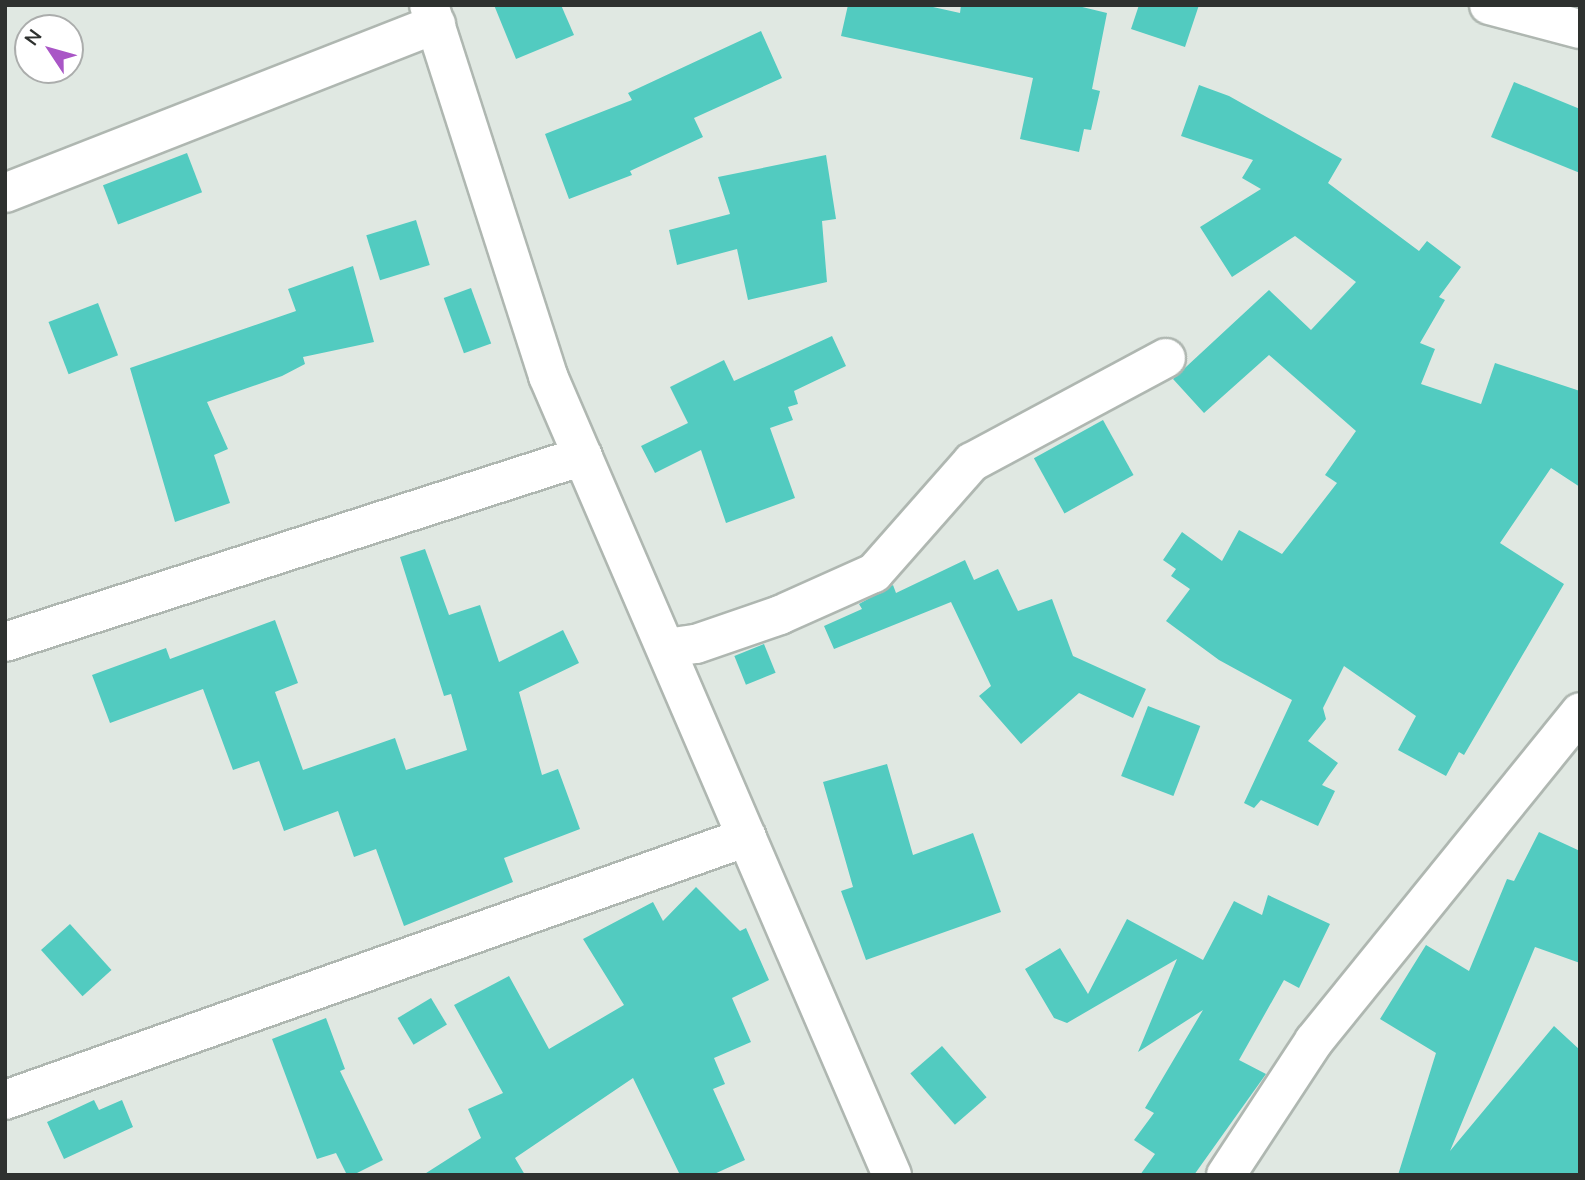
<!DOCTYPE html>
<html>
<head>
<meta charset="utf-8">
<style>
  body { margin:0 }
  #map { position:relative; width:1585px; height:1180px; overflow:hidden; background:#e0e8e2; font-family:"Nunito Sans",sans-serif }
  div>[style] { position:absolute }
  .building>* { inset:0; background:#52cbc0; transform-origin:0 0 }
  .roads { filter:drop-shadow(2px 0 #afb7b1) drop-shadow(-2px 0 #afb7b1) drop-shadow(0 2px #afb7b1) drop-shadow(0 -2px #afb7b1) }
  .minor>* { height:38px; margin:-19px; padding:0 19px; transform-origin:19px; border-radius:19px; background:#fff }
  span { translate:-50% -50%; white-space:nowrap; text-align:center; line-height:1.15; -webkit-text-stroke:7px #fff; paint-order:stroke }
  .frame { position:absolute; inset:0; border:7px solid #2e312f; pointer-events:none }
  .north { position:absolute; left:14px; top:14px; width:70px; height:70px; box-sizing:border-box; background:#fff; border:2px solid #abadac; border-radius:50%; rotate:306deg; font-size:19px; font-weight:700; line-height:28px; text-align:center; color:#2e312f }
  .north::after { content:''; display:block; margin:auto; width:24px; height:32px; background:#a956c6; clip-path:polygon(50% 0,100% 100%,50% 72%,0 100%) }
</style>
</head>
<body>
<div id="map">
  <div class="building">
    <i style="clip-path:polygon(494px 5px,561px 5px,574px 35px,516px 59px)"></i>
    <i style="clip-path:polygon(848px 5px,924px 5px,960px 13px,961px 5px,1074px 5px,1107px 13px,1092px 89px,1100px 91px,1091px 130px,1084px 129px,1079px 152px,1020px 139px,1033px 78px,841px 36px)"></i>
    <i style="clip-path:polygon(1139px 5px,1199px 5px,1185px 47px,1131px 29px)"></i>
    <i style="clip-path:polygon(761px 31px,782px 78px,694px 118px,703px 137px,630px 171px,632px 175px,569px 199px,545px 134px,632px 100px,628px 93px)"></i>
    <i style="clip-path:polygon(1514px 82px,1580px 109px,1580px 173px,1491px 137px)"></i>
    <i style="clip-path:polygon(1199px 85px,1229px 96px,1342px 159px,1328px 183px,1419px 251px,1427px 241px,1461px 267px,1439px 297px,1445px 300px,1420px 343px,1435px 349px,1421px 384px,1481px 404px,1495px 363px,1580px 391px,1580px 487px,1551px 468px,1500px 543px,1564px 584px,1464px 755px,1459px 752px,1446px 776px,1398px 750px,1416px 716px,1344px 666px,1323px 708px,1326px 719px,1308px 741px,1338px 763px,1322px 785px,1335px 791px,1318px 826px,1261px 800px,1254px 808px,1244px 803px,1292px 700px,1219px 660px,1166px 621px,1190px 589px,1171px 576px,1176px 569px,1163px 560px,1182px 532px,1222px 561px,1239px 530px,1282px 554px,1337px 483px,1325px 475px,1356px 431px,1269px 355px,1204px 413px,1173px 379px,1269px 290px,1311px 330px,1356px 282px,1295px 236px,1232px 277px,1200px 227px,1261px 189px,1242px 178px,1253px 160px,1181px 136px)"></i>
    <i style="left:187px;top:153px;width:42px;height:90px;rotate:69deg"></i>
    <i style="clip-path:polygon(826px 155px,836px 219px,822px 221px,827px 282px,748px 300px,737px 249px,677px 265px,669px 230px,730px 214px,718px 177px)"></i>
    <i style="left:416px;top:220px;width:47px;height:52px;rotate:73deg"></i>
    <i style="clip-path:polygon(353px 266px,374px 342px,303px 357px,305px 364px,282px 376px,207px 402px,228px 449px,214px 455px,230px 503px,175px 522px,130px 368px,296px 311px,288px 289px)"></i>
    <i style="left:471px;top:288px;width:59px;height:29px;rotate:70deg"></i>
    <i style="left:98px;top:303px;width:56px;height:53px;rotate:69deg"></i>
    <i style="clip-path:polygon(832px 336px,846px 366px,794px 391px,798px 404px,788px 407px,793px 420px,770px 428px,795px 498px,726px 523px,701px 450px,655px 473px,641px 446px,688px 423px,670px 387px,724px 360px,734px 381px)"></i>
    <i style="left:1103px;top:420px;width:63px;height:79px;rotate:61deg"></i>
    <i style="clip-path:polygon(425px 549px,449px 615px,480px 605px,499px 662px,563px 630px,579px 663px,519px 692px,542px 775px,558px 769px,580px 829px,504px 858px,513px 882px,404px 926px,376px 849px,354px 857px,338px 811px,284px 831px,259px 761px,233px 770px,203px 689px,110px 723px,92px 675px,166px 648px,170px 659px,275px 620px,298px 683px,275px 692px,303px 770px,395px 738px,406px 770px,467px 750px,451px 694px,444px 696px,400px 557px)"></i>
    <i style="clip-path:polygon(965px 560px,974px 580px,998px 569px,1018px 611px,1052px 599px,1073px 656px,1146px 689px,1133px 718px,1079px 693px,1021px 744px,979px 696px,991px 686px,951px 602px,834px 649px,824px 626px,862px 609px,859px 604px,893px 585px,896px 593px)"></i>
    <i style="left:764px;top:644px;width:31px;height:32px;rotate:68deg"></i>
    <i style="left:1148px;top:706px;width:56px;height:75px;rotate:21deg"></i>
    <i style="clip-path:polygon(887px 764px,913px 855px,973px 833px,1001px 912px,866px 960px,841px 891px,853px 887px,823px 782px)"></i>
    <i style="clip-path:polygon(1539px 832px,1580px 851px,1580px 963px,1535px 947px,1450px 1151px,1554px 1026px,1580px 1050px,1580px 1175px,1398px 1175px,1436px 1053px,1380px 1019px,1426px 945px,1469px 971px,1507px 879px,1514px 881px)"></i>
    <i style="clip-path:polygon(696px 887px,740px 931px,746px 928px,769px 980px,732px 998px,751px 1042px,714px 1058px,725px 1084px,713px 1089px,745px 1160px,712px 1175px,680px 1175px,633px 1078px,515px 1158px,525px 1175px,423px 1175px,481px 1138px,468px 1109px,503px 1093px,454px 1005px,509px 976px,549px 1049px,624px 1005px,583px 939px,653px 902px,663px 921px)"></i>
    <i style="clip-path:polygon(1268px 895px,1330px 924px,1299px 988px,1284px 980px,1239px 1060px,1266px 1074px,1194px 1175px,1140px 1175px,1155px 1154px,1134px 1140px,1154px 1113px,1145px 1108px,1203px 1010px,1138px 1052px,1177px 959px,1067px 1023px,1054px 1018px,1025px 969px,1060px 948px,1088px 994px,1127px 919px,1203px 960px,1234px 901px,1262px 915px)"></i>
    <i style="left:70px;top:924px;width:62px;height:39px;rotate:48deg"></i>
    <i style="left:431px;top:998px;width:31px;height:39px;rotate:59deg"></i>
    <i style="clip-path:polygon(326px 1018px,345px 1069px,340px 1071px,383px 1160px,353px 1175px,347px 1175px,336px 1153px,317px 1159px,272px 1039px)"></i>
    <i style="left:942px;top:1046px;width:68px;height:42px;rotate:49deg"></i>
    <i style="clip-path:polygon(94px 1100px,99px 1110px,122px 1100px,133px 1127px,64px 1159px,47px 1122px)"></i>
  </div>
  <div class="roads">
    <div class="minor">
      <i style="left:429px;top:5px;width:390px;rotate:72.2deg"></i>
      <i style="left:548px;top:376px;width:870px;rotate:66.71deg"></i>
      <i style="left:1489px;top:5px;width:94px;rotate:14.8deg"></i>
      <i style="left:5px;top:193px;width:463px;rotate:-21.4deg"></i>
      <i style="left:5px;top:642px;width:607px;rotate:-17.84deg"></i>
      <i style="left:666px;top:648px;width:30px;rotate:-8deg"></i>
      <i style="left:696px;top:644px;width:89px;rotate:-19deg"></i>
      <i style="left:780px;top:615px;width:103px;rotate:-24.1deg"></i>
      <i style="left:874px;top:573px;width:148px;rotate:-48.6deg"></i>
      <i style="left:972px;top:462px;width:220px;rotate:-28.2deg"></i>
      <i style="left:5px;top:1100px;width:787px;rotate:-19.52deg"></i>
      <i style="left:1226px;top:1175px;width:160px;rotate:-56.7deg"></i>
      <i style="left:1314px;top:1041px;width:423px;rotate:-51deg"></i>
    </div>
  </div>
  <div class="frame"></div>
  <div class="north">N</div>
</div>
</body>
</html>
